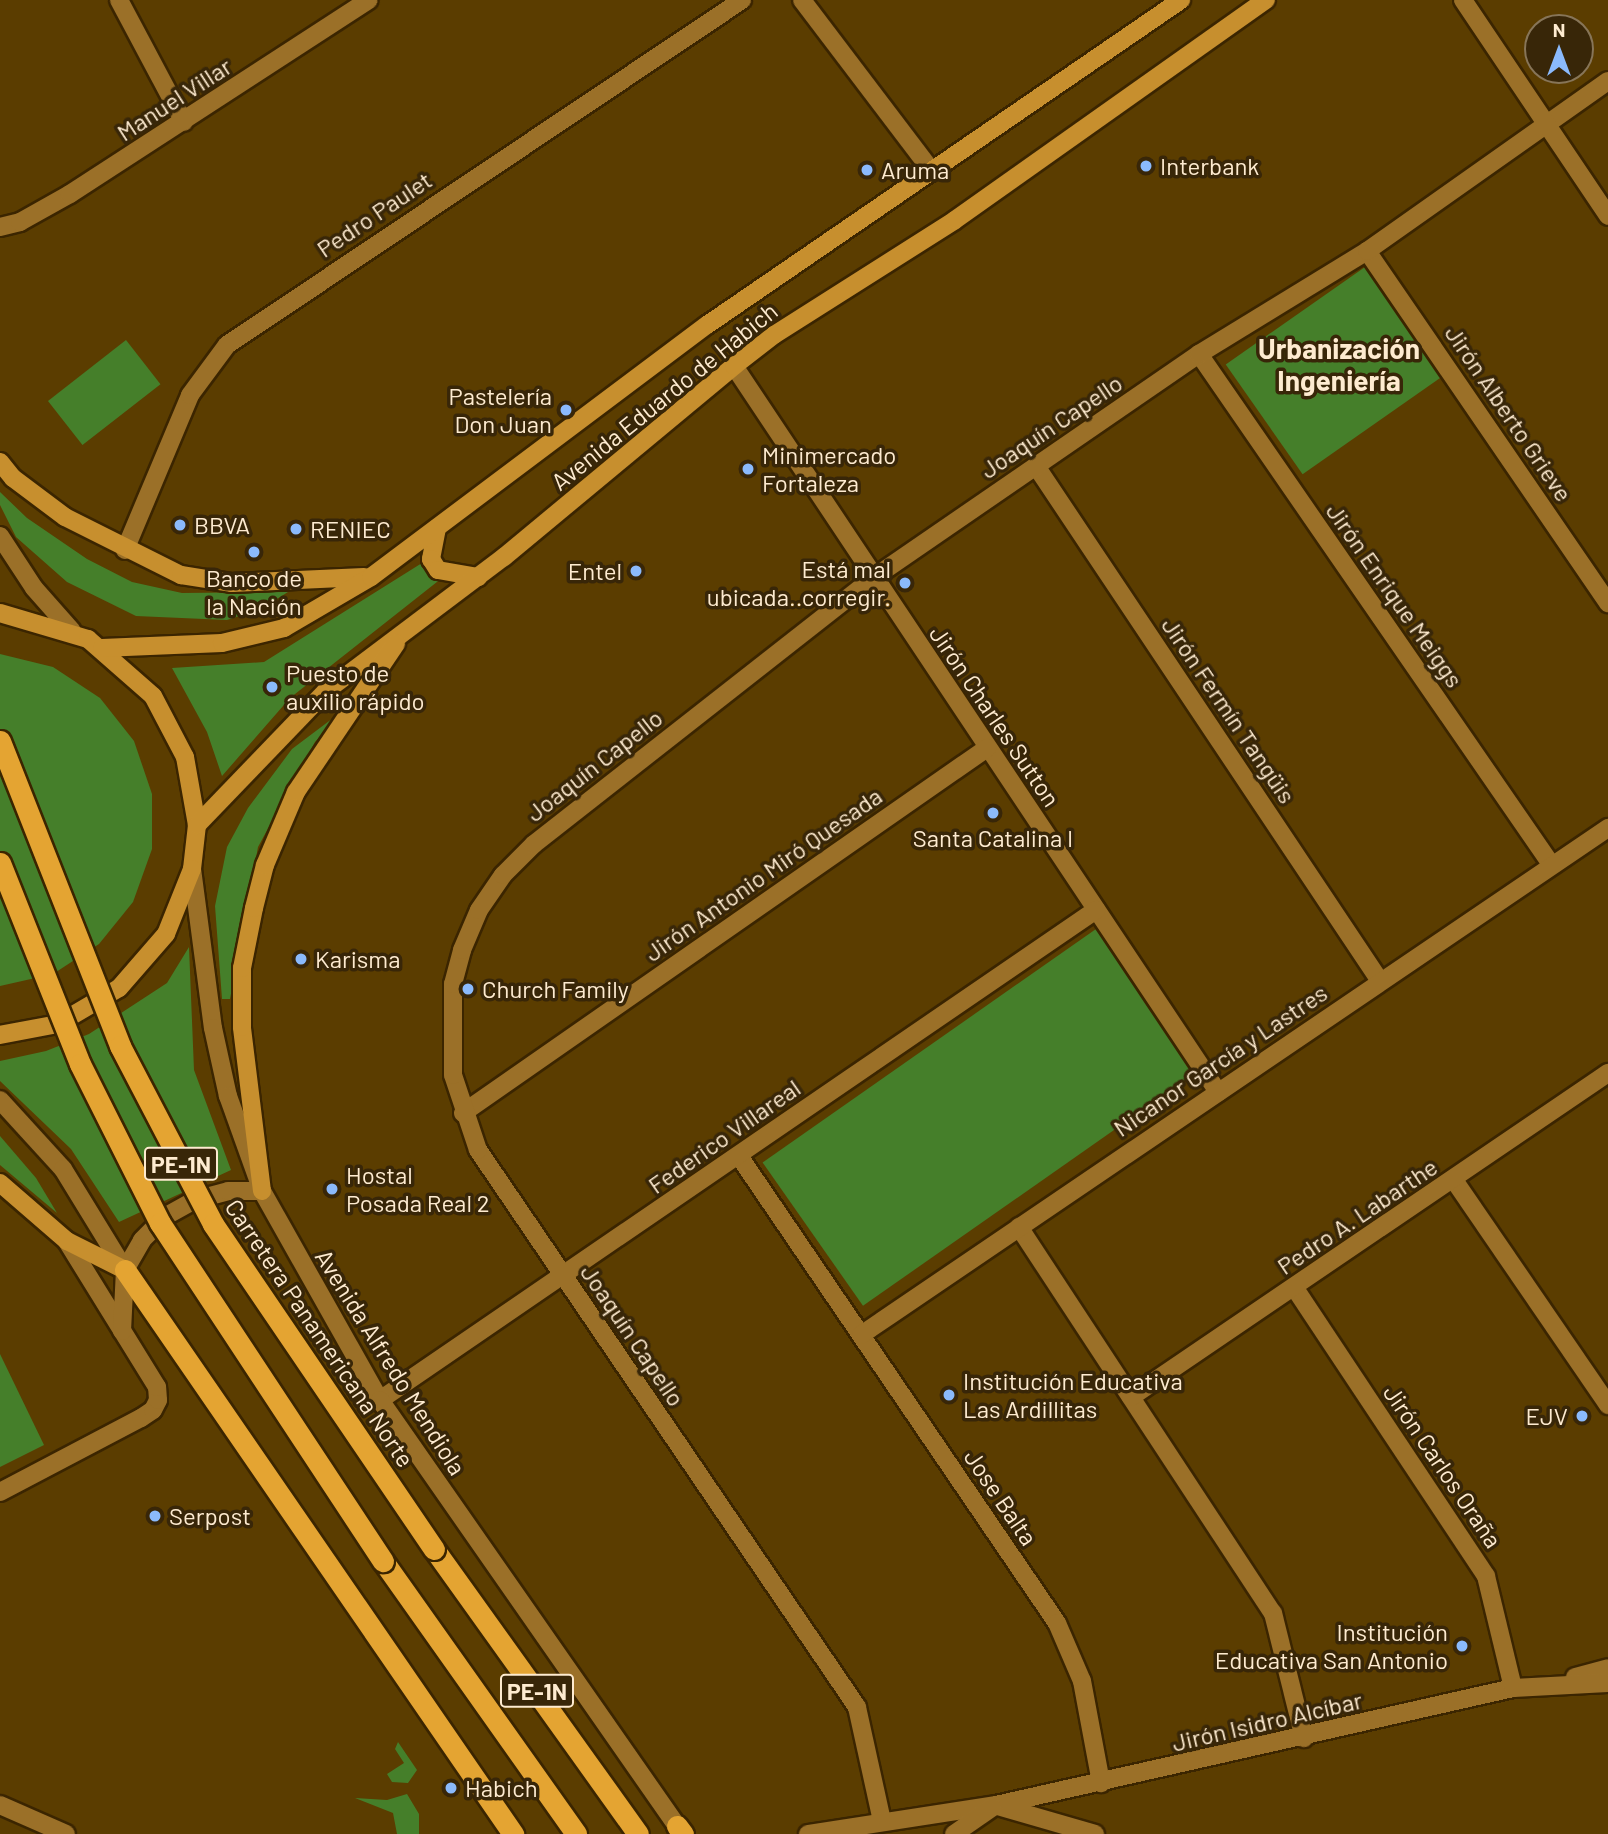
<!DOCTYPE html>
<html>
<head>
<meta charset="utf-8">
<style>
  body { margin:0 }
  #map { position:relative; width:1608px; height:1834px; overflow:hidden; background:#5b3d00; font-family:Barlow,sans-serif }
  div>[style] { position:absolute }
  .green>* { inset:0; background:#457f2a; transform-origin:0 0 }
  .roads { filter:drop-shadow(2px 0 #3b2500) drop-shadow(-2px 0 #3b2500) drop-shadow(0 2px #3b2500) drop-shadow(0 -2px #3b2500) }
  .minor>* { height:18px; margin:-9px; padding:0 9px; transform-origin:9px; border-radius:9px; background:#9b7028 }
  .tertiary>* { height:18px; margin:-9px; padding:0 9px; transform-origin:9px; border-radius:9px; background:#9b7028 }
  .secondary>* { height:18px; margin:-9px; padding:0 9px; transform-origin:9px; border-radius:9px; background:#9b7028 }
  .primary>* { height:18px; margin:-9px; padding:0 9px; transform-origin:9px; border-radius:9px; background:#c78f2e }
  .motorway>* { height:21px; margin:-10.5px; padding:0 10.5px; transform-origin:10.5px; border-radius:10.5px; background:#e4a432 }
  .bridges { filter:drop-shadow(2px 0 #3b2500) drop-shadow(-2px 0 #3b2500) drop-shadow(0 2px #3b2500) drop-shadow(0 -2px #3b2500) }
  .motorway-bridge>* { height:21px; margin:-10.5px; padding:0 10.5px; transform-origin:10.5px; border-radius:10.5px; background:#e4a432 }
  .dots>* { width:19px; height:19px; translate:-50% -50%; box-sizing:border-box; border:4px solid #382608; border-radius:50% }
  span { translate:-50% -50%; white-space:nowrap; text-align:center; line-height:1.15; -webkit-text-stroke:7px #382608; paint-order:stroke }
  .shield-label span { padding:2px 5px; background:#382608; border:2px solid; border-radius:5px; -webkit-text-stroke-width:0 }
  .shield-label { font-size:23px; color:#feebd0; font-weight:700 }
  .street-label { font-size:24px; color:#feebd0 }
  .poi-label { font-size:24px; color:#feebd0 }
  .left { translate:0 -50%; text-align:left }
  .right { translate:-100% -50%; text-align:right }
  .quarter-label { font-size:28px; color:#feebd0; font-weight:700 }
  .north { position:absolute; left:1524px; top:14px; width:70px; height:70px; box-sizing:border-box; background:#382608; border:2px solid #877558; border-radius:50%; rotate:0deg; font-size:19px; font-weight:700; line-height:28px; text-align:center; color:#feebd0 }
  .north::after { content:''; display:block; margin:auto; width:24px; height:32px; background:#8bbafc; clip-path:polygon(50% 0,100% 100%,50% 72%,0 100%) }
</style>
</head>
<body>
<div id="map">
  <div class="green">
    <i style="left:1365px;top:267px;width:134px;height:170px;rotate:55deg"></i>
    <i style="left:126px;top:340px;width:56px;height:99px;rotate:52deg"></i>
    <i style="clip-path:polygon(0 492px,27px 518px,87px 559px,132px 582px,182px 593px,288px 592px,261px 609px,227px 620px,136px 616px,67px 582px,16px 537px,0 505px)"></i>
    <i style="clip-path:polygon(422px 563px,442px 578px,290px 698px,222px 776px,207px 732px,172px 668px,264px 662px)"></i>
    <i style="clip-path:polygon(0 654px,53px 667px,100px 698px,134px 741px,152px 794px,152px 849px,133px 902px,99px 944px,53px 974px,0 986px)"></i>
    <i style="clip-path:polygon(353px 703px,315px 742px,258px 847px,230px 999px,222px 999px,215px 906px,227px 847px,248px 808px,292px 749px)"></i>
    <i style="left:1096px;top:929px;width:175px;height:407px;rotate:55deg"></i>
    <i style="clip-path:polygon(189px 947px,194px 1070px,231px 1170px,119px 1222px,71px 1149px,0 1081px,0 1061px,46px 1051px,89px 1034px,167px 983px)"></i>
    <i style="clip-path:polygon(0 1136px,36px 1178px,57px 1213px,0 1165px)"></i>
    <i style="clip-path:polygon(0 1354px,44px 1445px,0 1467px)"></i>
    <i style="clip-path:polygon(398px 1742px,417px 1770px,408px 1783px,392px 1782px,387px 1774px,404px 1763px,395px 1749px)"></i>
    <i style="clip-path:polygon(407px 1794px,419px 1814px,419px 1834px,397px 1834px,393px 1813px,355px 1798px,387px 1800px)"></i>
  </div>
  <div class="roads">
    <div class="minor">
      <i style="left:119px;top:0;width:138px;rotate:62deg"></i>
      <i style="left:1367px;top:251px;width:427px;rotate:55.6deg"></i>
      <i style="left:1199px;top:354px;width:620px;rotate:55.39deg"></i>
      <i style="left:734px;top:366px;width:873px;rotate:56.31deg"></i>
      <i style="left:1036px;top:466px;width:619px;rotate:56.26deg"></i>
      <i style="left:125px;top:550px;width:168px;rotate:-67.2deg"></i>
      <i style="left:190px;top:395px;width:62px;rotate:-53.5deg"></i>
      <i style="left:227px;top:345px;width:620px;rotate:-33.82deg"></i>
      <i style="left:463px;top:1113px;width:639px;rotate:-34.86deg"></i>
      <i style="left:739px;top:1156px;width:565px;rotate:55.75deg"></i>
      <i style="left:1057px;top:1623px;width:63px;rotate:66.7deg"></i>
      <i style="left:1082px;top:1681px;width:104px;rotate:79.4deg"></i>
      <i style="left:1454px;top:1180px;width:273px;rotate:55.6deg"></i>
      <i style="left:1019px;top:1227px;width:462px;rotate:56.7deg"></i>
      <i style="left:1273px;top:1613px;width:129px;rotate:76.1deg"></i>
      <i style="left:1294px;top:1287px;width:347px;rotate:56.4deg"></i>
      <i style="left:1486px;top:1576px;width:115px;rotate:76.4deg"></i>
      <i style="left:861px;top:1335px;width:903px;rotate:-34.17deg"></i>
      <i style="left:1131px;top:1397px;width:577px;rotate:-34.19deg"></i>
      <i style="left:380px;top:1400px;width:868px;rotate:-34.39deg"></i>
      <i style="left:0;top:1492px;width:159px;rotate:-27.7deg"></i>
      <i style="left:141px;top:1418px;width:14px;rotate:-34deg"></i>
      <i style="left:153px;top:1410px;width:11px;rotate:-63deg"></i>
      <i style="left:158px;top:1400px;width:13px;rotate:-94deg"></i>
      <i style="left:157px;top:1387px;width:172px;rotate:-121.7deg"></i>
      <i style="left:1575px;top:1677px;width:34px;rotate:-15deg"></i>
      <i style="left:998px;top:1806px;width:101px;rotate:16.1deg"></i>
      <i style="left:882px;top:1821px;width:117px;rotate:-102.4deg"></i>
      <i style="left:857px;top:1707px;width:674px;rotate:-124.23deg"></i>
      <i style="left:478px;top:1150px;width:79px;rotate:-108.4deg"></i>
      <i style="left:453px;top:1075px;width:91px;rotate:-90deg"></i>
      <i style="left:453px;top:984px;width:35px;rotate:-75deg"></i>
      <i style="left:462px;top:950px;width:43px;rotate:-67deg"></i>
      <i style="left:479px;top:910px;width:42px;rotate:-55.6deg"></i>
      <i style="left:503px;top:875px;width:44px;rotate:-45deg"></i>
      <i style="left:534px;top:844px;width:431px;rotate:-38.1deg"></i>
      <i style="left:873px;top:578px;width:396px;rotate:-34.5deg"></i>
      <i style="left:1199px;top:354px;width:197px;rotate:-31.5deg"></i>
      <i style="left:1367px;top:251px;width:295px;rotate:-35.2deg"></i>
      <i style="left:808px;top:1834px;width:190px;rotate:-8.8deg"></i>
      <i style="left:996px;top:1805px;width:530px;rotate:-12.75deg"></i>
      <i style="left:1513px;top:1688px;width:95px;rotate:-3deg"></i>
      <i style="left:954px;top:1834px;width:47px;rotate:-34.7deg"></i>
    </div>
    <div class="tertiary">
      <i style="left:802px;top:0;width:213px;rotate:52.8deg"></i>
      <i style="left:1463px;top:0;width:260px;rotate:56.1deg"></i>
      <i style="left:0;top:227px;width:21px;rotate:-14deg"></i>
      <i style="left:20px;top:222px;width:57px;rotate:-29.2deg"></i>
      <i style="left:70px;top:194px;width:356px;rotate:-33deg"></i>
      <i style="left:0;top:1805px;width:72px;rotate:23.7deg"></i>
    </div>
    <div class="secondary">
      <i style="left:0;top:536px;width:62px;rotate:56.8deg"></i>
      <i style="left:34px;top:588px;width:57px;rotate:48.5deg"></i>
      <i style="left:192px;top:869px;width:160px;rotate:82.5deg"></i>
      <i style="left:213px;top:1028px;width:70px;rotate:77.6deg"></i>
      <i style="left:228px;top:1096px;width:101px;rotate:70.3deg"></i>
      <i style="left:262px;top:1191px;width:240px;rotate:60.6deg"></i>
      <i style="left:380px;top:1400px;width:519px;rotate:55.12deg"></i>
      <i style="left:0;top:1100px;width:93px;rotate:47.6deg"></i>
      <i style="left:63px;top:1169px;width:119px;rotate:58.5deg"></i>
      <i style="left:122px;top:1331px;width:61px;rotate:-87.2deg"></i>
      <i style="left:125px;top:1270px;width:34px;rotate:-60deg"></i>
      <i style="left:142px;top:1240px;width:34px;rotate:-45deg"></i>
      <i style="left:166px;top:1216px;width:33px;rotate:-29deg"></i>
      <i style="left:195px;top:1200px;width:34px;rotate:-15deg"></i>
      <i style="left:228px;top:1191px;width:34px"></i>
    </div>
    <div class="primary">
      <i style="left:0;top:462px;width:21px;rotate:51deg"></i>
      <i style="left:13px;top:478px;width:65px;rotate:36.9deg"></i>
      <i style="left:65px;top:517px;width:130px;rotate:26.6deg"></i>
      <i style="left:181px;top:575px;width:52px;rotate:8.9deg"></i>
      <i style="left:232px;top:583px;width:132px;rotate:-2.6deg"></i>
      <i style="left:437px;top:528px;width:32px;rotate:101deg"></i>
      <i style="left:431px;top:559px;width:13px;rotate:58deg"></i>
      <i style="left:438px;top:570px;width:41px;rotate:9.9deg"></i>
      <i style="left:0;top:613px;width:92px;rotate:16.5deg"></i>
      <i style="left:88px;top:639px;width:86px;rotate:41.2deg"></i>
      <i style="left:153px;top:696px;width:69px;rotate:62.3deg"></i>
      <i style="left:185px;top:757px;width:69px;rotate:80deg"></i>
      <i style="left:197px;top:825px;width:44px;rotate:96.5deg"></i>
      <i style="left:192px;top:869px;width:70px;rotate:111.8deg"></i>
      <i style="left:166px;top:934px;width:72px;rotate:131deg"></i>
      <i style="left:119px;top:988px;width:71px;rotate:149.5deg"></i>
      <i style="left:58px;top:1024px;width:59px;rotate:169.3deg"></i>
      <i style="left:102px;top:648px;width:120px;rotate:-2.4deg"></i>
      <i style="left:222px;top:643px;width:64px;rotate:-13.6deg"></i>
      <i style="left:284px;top:628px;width:101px;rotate:-30.4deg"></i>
      <i style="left:371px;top:577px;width:420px;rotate:-36.9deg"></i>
      <i style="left:707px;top:325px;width:575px;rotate:-34.44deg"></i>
      <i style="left:197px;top:825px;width:186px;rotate:-46.1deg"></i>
      <i style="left:326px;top:691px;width:223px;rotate:-37deg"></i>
      <i style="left:504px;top:557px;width:299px;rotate:-39.7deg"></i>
      <i style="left:734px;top:366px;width:51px;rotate:-37.8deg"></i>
      <i style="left:774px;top:335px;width:214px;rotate:-32.4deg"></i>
      <i style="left:955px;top:220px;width:381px;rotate:-35.3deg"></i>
      <i style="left:0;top:1183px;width:89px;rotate:40.9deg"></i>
      <i style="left:67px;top:1241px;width:65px;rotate:26.6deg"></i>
      <i style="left:262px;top:1191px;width:165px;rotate:-97deg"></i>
      <i style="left:242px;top:1027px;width:59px;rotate:-90deg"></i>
      <i style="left:242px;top:968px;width:61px;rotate:-78.7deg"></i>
      <i style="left:254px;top:908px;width:44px;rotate:-75.7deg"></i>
      <i style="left:265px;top:865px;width:79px;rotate:-67deg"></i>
      <i style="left:296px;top:792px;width:179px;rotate:-56deg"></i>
    </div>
    <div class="motorway">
      <i style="left:125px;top:1270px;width:685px;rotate:55.47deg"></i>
      <i style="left:434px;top:1549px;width:350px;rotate:54.4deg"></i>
      <i style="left:383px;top:1561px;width:334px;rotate:54.7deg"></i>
      <i style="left:677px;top:1826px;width:10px;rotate:53deg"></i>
    </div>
  </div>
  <div class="bridges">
    <div class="motorway-bridge">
      <i style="left:0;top:741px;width:328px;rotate:68.5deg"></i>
      <i style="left:120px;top:1046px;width:201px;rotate:62.4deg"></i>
      <i style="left:213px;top:1224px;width:393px;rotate:55.8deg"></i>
      <i style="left:0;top:863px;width:216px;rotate:68.3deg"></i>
      <i style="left:80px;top:1064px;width:178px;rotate:63.3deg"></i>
      <i style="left:160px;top:1223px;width:405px;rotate:56.6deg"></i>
    </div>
  </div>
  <div class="dots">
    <i style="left:1146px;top:166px;background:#8bbafc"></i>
    <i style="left:867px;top:170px;background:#8bbafc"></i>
    <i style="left:566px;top:410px;background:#8bbafc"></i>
    <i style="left:748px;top:469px;background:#8bbafc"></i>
    <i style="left:180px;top:525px;background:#8bbafc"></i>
    <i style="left:296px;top:529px;background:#8bbafc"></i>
    <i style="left:254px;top:552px;background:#8bbafc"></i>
    <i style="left:636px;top:571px;background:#8bbafc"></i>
    <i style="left:905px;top:583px;background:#8bbafc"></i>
    <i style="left:272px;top:687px;background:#8bbafc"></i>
    <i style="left:993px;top:813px;background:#8bbafc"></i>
    <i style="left:301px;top:959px;background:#8bbafc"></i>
    <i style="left:468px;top:989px;background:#8bbafc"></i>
    <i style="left:332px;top:1189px;background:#8bbafc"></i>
    <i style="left:949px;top:1395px;background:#8bbafc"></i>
    <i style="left:1582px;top:1416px;background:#8bbafc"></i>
    <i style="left:155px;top:1516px;background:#8bbafc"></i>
    <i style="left:1462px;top:1646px;background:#8bbafc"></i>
    <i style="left:451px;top:1788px;background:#8bbafc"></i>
  </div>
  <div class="shield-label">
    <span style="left:181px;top:1164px">PE-1N</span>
    <span style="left:537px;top:1691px">PE-1N</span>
  </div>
  <div class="street-label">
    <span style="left:174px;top:99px;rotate:-33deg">Manuel Villar</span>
    <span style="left:374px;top:214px;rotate:-34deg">Pedro Paulet</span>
    <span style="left:664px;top:396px;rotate:-39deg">Avenida Eduardo de Habich</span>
    <span style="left:1509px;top:413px;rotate:56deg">Jirón Alberto Grieve</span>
    <span style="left:1051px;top:426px;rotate:-34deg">Joaquín Capello</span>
    <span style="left:1395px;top:595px;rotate:55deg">Jirón Enrique Meiggs</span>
    <span style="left:1229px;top:710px;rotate:56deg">Jirón Fermín Tangüis</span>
    <span style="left:995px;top:716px;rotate:56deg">Jirón Charles Sutton</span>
    <span style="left:594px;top:765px;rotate:-38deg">Joaquín Capello</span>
    <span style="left:763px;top:874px;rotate:-35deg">Jirón Antonio Miró Quesada</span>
    <span style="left:1220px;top:1060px;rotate:-34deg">Nicanor García y Lastres</span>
    <span style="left:724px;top:1136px;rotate:-35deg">Federico Villareal</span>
    <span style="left:1357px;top:1216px;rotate:-34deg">Pedro A. Labarthe</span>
    <span style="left:320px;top:1333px;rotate:56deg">Carretera Panamericana Norte</span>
    <span style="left:633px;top:1335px;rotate:56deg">Joaquín Capello</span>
    <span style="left:391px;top:1362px;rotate:58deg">Avenida Alfredo Mendiola</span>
    <span style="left:1443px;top:1466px;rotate:56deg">Jirón Carlos Oraña</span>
    <span style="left:1001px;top:1497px;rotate:56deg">Jose Balta</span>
    <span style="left:1267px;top:1721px;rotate:-13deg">Jirón Isidro Alcíbar</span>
  </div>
  <div class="poi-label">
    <span class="left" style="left:1160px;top:166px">Interbank</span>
    <span class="left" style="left:881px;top:170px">Aruma</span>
    <span class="right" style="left:552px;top:410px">Pastelería<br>Don Juan</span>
    <span class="left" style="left:762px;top:469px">Minimercado<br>Fortaleza</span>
    <span class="left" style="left:194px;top:525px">BBVA</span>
    <span class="left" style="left:310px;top:529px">RENIEC</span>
    <span class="right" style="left:891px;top:583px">Está mal<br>ubicada..corregir.</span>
    <span class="right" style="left:622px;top:571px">Entel</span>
    <span style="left:254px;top:592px">Banco de<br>la Nación</span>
    <span class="left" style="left:286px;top:687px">Puesto de<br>auxilio rápido</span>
    <span style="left:993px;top:838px">Santa Catalina I</span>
    <span class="left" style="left:315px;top:959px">Karisma</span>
    <span class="left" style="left:482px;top:989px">Church Family</span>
    <span class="left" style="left:346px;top:1189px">Hostal<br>Posada Real 2</span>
    <span class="left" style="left:963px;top:1395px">Institución Educativa<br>Las Ardillitas</span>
    <span class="right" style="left:1568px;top:1416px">EJV</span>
    <span class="left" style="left:169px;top:1516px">Serpost</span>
    <span class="right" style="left:1448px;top:1646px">Institución<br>Educativa San Antonio</span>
    <span class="left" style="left:465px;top:1788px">Habich</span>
  </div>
  <div class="quarter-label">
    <span style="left:1339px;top:364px">Urbanización<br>Ingeniería</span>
  </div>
  <div class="north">N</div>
</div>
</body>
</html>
